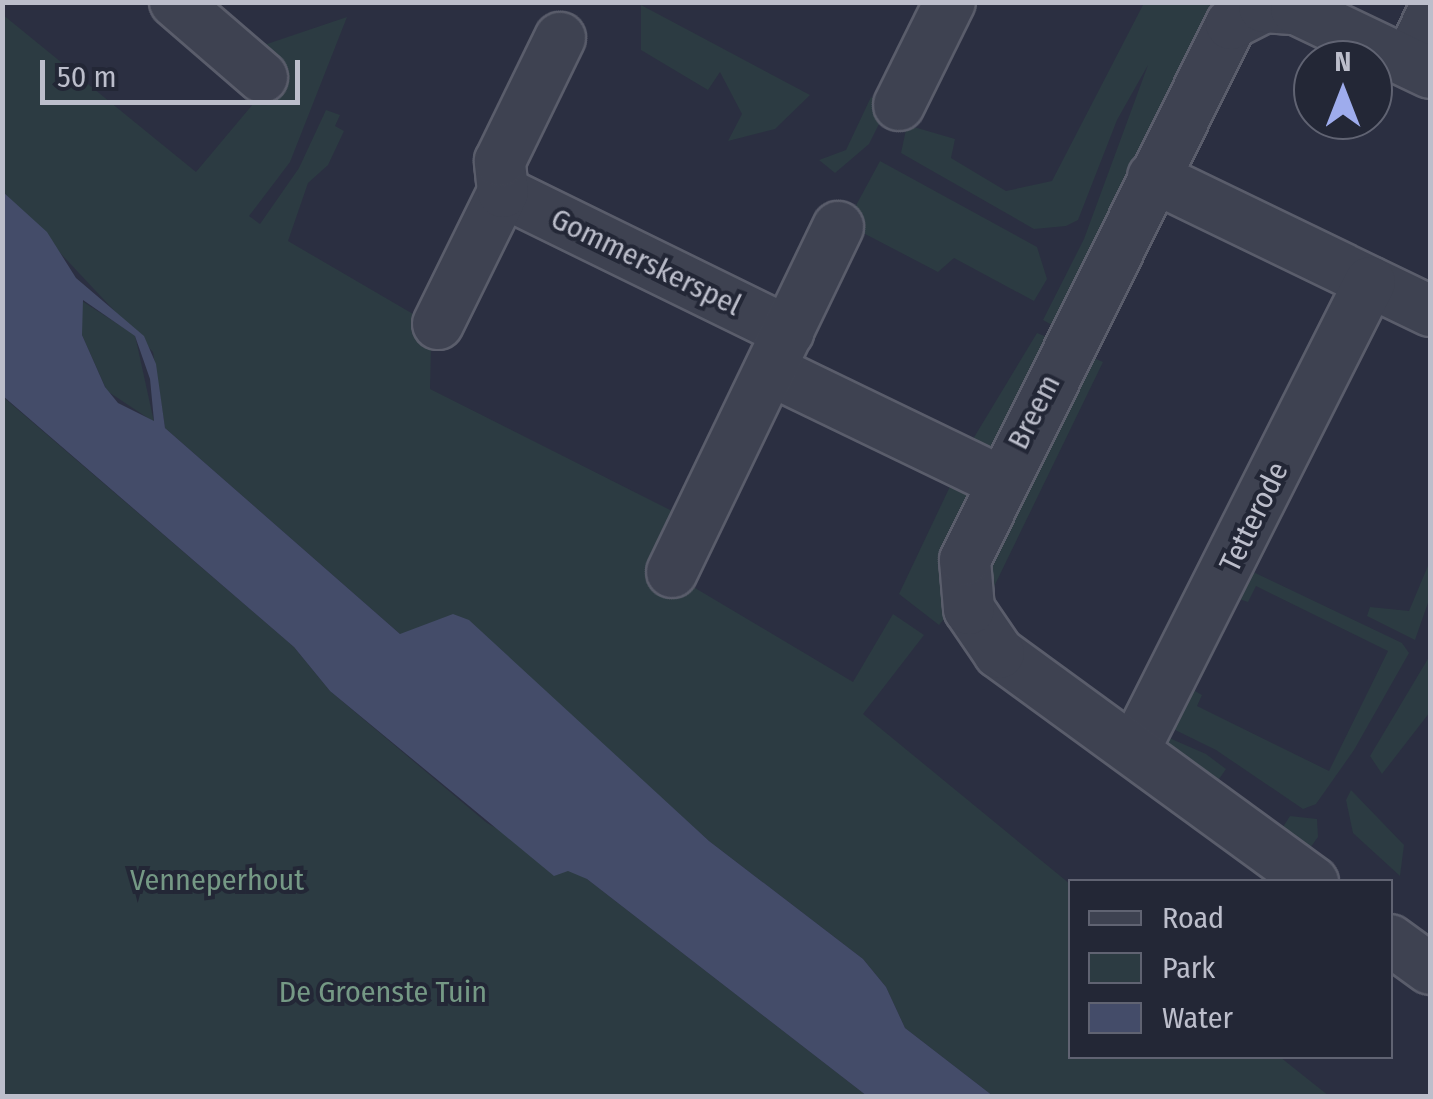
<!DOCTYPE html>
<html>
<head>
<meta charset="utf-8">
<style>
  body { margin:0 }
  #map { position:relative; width:1433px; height:1099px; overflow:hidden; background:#2b2f41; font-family:"Fira Sans Condensed",sans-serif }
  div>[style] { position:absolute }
  .green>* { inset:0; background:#2c3b42 }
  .water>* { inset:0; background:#444c69 }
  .roads { filter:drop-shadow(2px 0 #5a5d6b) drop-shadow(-2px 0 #5a5d6b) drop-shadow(0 2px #5a5d6b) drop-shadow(0 -2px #5a5d6b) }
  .minor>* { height:50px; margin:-25px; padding:0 25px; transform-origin:25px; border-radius:25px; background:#3e4251 }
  span { translate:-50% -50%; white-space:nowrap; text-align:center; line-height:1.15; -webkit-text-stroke:8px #232736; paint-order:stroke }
  .street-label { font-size:30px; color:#bcbecb }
  .park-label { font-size:30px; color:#759985 }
  .frame { position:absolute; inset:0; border:5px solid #bcbecb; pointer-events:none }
  .legend { position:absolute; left:1068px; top:879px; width:325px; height:180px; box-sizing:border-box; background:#232736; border:2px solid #606372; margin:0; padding:12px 18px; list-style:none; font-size:30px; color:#bcbecb }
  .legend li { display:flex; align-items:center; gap:20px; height:50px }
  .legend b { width:50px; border:2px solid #606372 }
  .north { position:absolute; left:1293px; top:40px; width:100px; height:100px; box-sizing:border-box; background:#232736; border:2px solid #606372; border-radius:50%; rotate:0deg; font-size:28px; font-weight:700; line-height:40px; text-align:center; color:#bcbecb }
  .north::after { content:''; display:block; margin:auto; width:35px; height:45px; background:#9eaced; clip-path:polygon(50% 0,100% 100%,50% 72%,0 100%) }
  .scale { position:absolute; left:40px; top:60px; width:260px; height:45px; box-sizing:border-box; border:5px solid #bcbecb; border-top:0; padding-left:12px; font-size:30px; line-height:35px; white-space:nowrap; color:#bcbecb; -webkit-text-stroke:8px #232736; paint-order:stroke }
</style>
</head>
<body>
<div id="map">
  <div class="green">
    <i style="clip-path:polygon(1144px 3px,1228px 3px,1061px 330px,1043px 320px,1084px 239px,1148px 65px,1117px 120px,1078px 220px,1066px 226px,1034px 229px,901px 153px,907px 125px,955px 139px,951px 158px,1006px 191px,1052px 181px)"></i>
    <i style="clip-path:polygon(641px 5px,810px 95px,775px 129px,728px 141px,742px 114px,720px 72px,708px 90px,641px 50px)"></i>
    <i style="clip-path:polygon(2px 14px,196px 172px,264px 91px,230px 33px,240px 25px,267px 44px,347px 17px,290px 162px,249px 216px,260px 224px,299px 168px,326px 110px,340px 115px,335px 126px,344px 131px,328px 165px,308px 183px,288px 241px,444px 332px,431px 347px,430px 389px,684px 517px,653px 563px,853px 682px,893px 614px,924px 635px,863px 714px,1070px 884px,1070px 1056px,1280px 1057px,1329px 1096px,993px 1096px,905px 1028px,886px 987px,863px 959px,709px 841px,596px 739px,400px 634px,165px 428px,153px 352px,3px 192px)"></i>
    <i style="clip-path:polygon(871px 97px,888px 106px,869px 144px,835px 173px,819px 160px,846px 150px)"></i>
    <i style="clip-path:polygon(880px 161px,1037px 247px,1047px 279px,1034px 301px,954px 258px,938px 272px,846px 224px)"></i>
    <i style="clip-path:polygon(82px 301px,135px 335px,154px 422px,107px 391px,82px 335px)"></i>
    <i style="clip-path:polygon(1037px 333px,1054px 340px,1006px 447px,967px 449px)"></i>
    <i style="clip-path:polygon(1085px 354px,1103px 362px,988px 599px,983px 561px)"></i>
    <i style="clip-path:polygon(2px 396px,294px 647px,330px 691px,487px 823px,587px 879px,867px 1096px,3px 1096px)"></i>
    <i style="clip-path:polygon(954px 478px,970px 498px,951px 611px,939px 625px,899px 594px)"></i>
    <i style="clip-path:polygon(1430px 561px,1430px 597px,1415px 640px,1367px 616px,1370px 607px,1409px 611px)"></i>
    <i style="clip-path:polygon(1247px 569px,1402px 643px,1409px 653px,1354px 750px,1316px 804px,1303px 809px,1216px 750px,1163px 724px,1186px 686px,1202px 695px,1197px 706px,1329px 771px,1388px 651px,1256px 586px,1248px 602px,1236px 598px)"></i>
    <i style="clip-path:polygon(1429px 657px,1430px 712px,1382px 774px,1370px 756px)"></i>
    <i style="clip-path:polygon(1160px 734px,1206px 754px,1226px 769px,1215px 785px,1165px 753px)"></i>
    <i style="clip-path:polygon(1351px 790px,1404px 845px,1400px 876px,1353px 833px,1346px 800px)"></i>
    <i style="clip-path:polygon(1290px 816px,1317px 819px,1318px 837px,1305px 855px,1279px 833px)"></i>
  </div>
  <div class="water">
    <i style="clip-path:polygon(evenodd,3px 192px,47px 232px,76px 278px,144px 336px,156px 364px,165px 428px,400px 634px,453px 614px,469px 620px,709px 841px,863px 959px,886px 987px,905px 1028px,993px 1096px,867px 1096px,587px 879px,568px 871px,554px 876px,330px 691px,294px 647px,3px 396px,3px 192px,83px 300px,135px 336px,150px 379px,154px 421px,118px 403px,105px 387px,82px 335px,83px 300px)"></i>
  </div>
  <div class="roads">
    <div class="minor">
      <i style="left:175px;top:2px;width:115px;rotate:40.8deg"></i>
      <i style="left:1409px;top:62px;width:49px;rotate:-64.5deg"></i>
      <i style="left:899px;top:105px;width:115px;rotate:-63.7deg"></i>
      <i style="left:1153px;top:177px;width:308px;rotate:25.8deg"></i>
      <i style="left:503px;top:192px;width:318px;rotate:26.1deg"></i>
      <i style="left:438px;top:324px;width:147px;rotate:-63.8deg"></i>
      <i style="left:503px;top:192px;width:31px;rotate:-96deg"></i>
      <i style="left:500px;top:161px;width:137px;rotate:-64deg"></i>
      <i style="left:770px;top:370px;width:255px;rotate:25.8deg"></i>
      <i style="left:672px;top:572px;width:383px;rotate:-64.3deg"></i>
      <i style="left:1134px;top:750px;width:524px;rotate:-63.24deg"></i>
      <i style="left:1313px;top:882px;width:389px;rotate:-143.9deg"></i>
      <i style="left:999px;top:653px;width:53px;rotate:-124.3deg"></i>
      <i style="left:969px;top:609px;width:49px;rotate:-94.7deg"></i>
      <i style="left:965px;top:560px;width:598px;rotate:-63.61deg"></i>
      <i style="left:1231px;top:24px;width:37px;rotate:-27deg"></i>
      <i style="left:1264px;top:7px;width:32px;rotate:4deg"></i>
      <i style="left:1296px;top:9px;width:148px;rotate:25.5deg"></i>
      <i style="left:1390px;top:940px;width:49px;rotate:35.9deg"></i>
    </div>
  </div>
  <div class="street-label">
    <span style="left:646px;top:262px;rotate:26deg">Gommerskerspel</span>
    <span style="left:1034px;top:412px;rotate:-63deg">Breem</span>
    <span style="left:1254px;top:517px;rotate:-64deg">Tetterode</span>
  </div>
  <div class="park-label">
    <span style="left:217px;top:880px">Venneperhout</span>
    <span style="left:383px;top:992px">De Groenste Tuin</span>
  </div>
  <div class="frame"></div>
  <ul class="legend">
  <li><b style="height:12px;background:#3e4251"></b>Road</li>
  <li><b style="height:28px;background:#2c3b42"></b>Park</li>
  <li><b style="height:28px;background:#444c69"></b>Water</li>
  </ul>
  <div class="north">N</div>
  <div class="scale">50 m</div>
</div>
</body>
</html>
